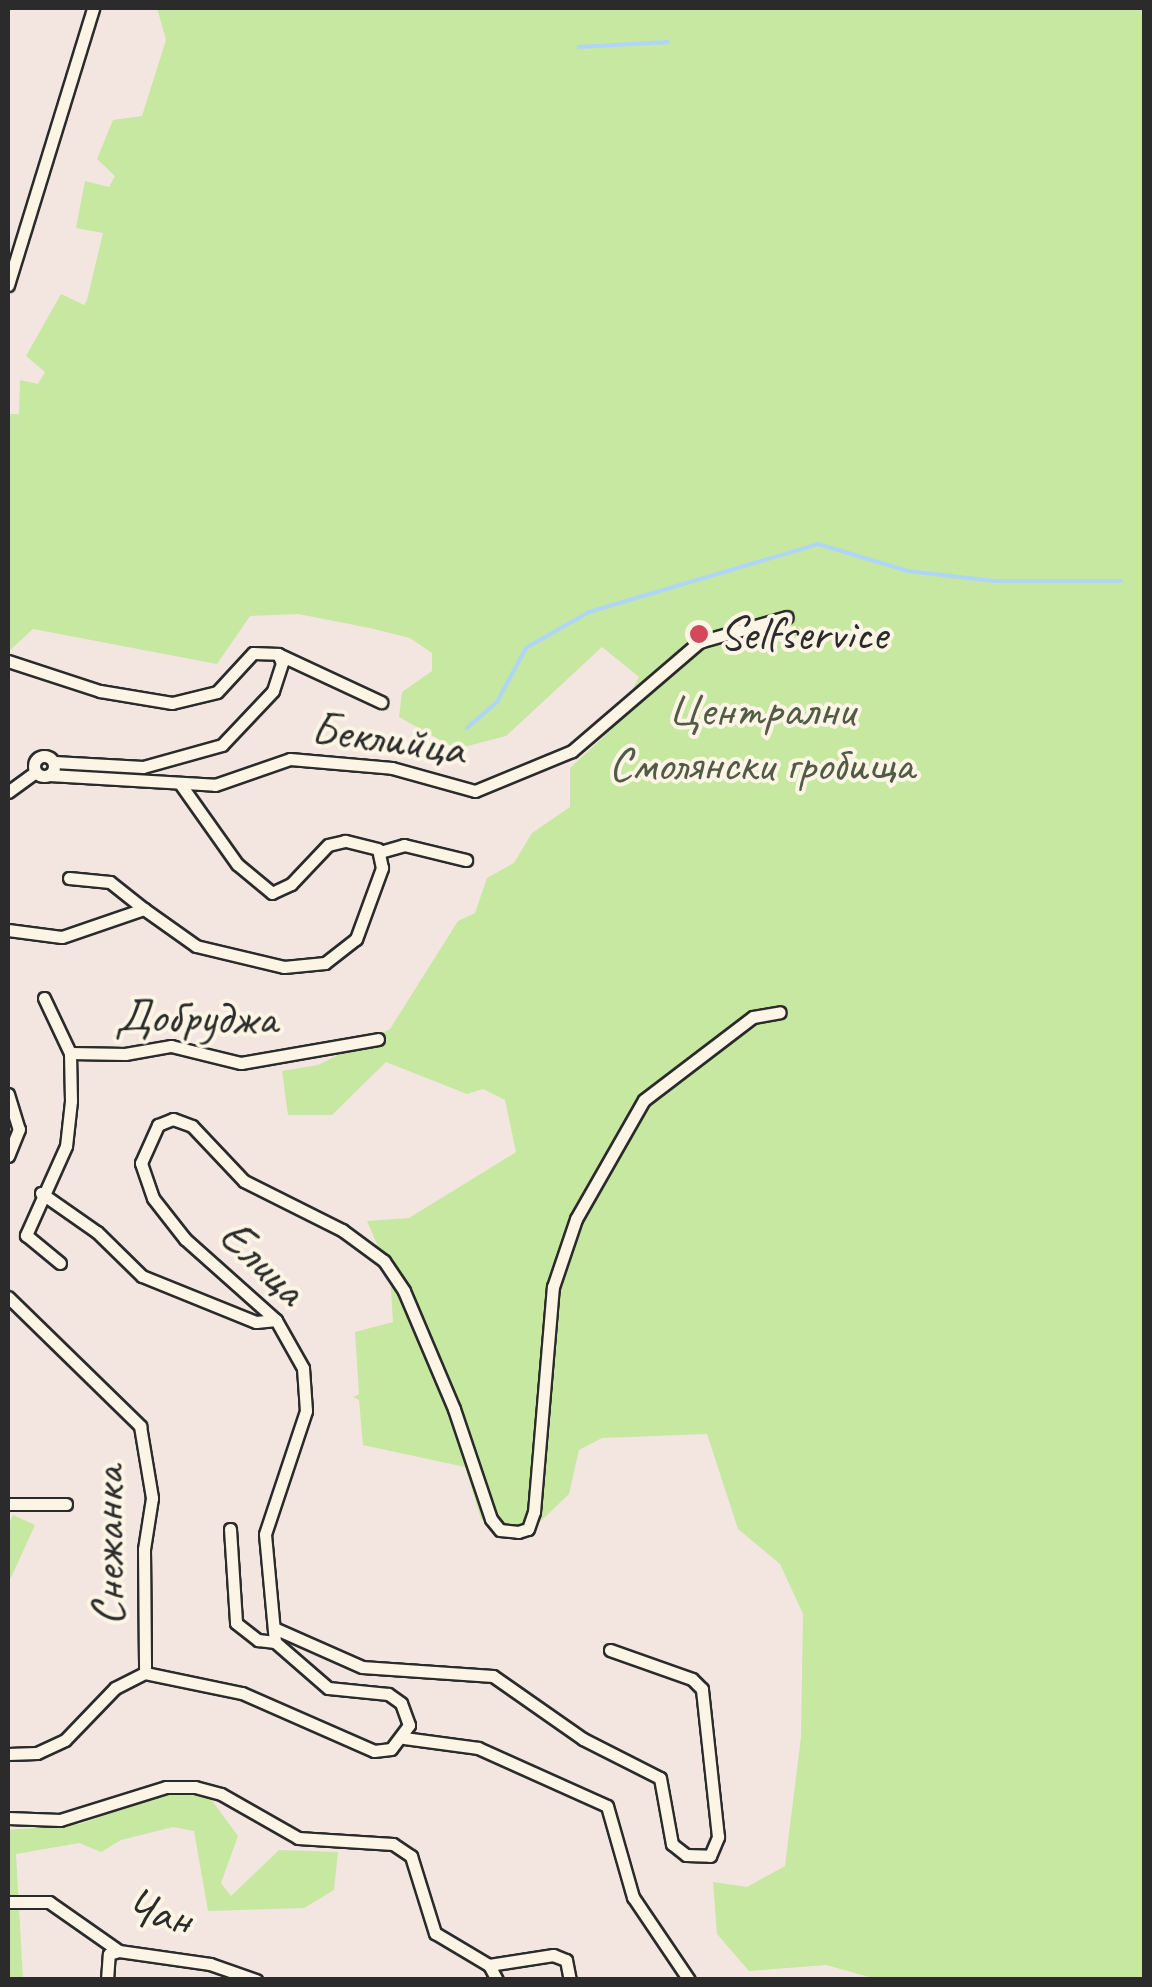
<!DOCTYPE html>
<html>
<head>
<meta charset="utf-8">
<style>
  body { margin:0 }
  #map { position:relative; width:1152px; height:1987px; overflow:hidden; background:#f3e6e1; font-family:Caveat,sans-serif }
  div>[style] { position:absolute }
  .green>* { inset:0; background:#c6e8a1 }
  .stream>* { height:4px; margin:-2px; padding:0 2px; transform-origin:2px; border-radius:2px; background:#afd5f9 }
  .roads { filter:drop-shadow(2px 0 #2b2b2b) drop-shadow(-2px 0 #2b2b2b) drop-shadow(0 2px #2b2b2b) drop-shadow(0 -2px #2b2b2b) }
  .minor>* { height:11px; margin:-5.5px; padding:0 5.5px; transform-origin:5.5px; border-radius:5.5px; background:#fcf5e5 }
  .minor>.ring { margin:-5.5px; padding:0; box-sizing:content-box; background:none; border:11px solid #fcf5e5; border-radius:50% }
  .dots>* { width:28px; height:28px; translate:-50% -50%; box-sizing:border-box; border:5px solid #fcf5e5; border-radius:50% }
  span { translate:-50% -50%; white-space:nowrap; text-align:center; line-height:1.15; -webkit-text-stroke:8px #fcf5e5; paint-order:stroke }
  .poi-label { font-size:48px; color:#2b2b2b }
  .left { translate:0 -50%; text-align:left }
  .park-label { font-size:48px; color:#525a48 }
  .street-label { font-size:48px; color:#2b2b2b }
  .frame { position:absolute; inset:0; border:10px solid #2b2b2b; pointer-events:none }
</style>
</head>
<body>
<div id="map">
  <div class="green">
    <i style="clip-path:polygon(157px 8px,1144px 8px,1144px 1979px,880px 1980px,826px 1965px,749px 1971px,717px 1934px,713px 1882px,747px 1887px,785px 1866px,801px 1737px,803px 1614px,780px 1564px,738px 1529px,707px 1434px,602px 1438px,579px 1450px,569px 1494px,522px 1539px,481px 1519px,465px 1467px,363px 1445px,359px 1400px,353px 1397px,359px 1394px,355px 1332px,393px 1322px,390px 1274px,367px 1221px,409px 1218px,516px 1152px,505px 1100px,483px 1089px,467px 1094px,386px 1062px,332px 1115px,288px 1115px,282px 1071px,318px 1065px,390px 1029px,458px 921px,475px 913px,487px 878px,514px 863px,532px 833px,570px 807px,570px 768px,611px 730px,639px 677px,602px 647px,506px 736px,456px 749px,399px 717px,402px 692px,432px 671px,432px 653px,410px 638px,370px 628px,298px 614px,250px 616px,217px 664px,33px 629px,8px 652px,8px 414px,19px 414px,20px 380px,38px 384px,45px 372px,26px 356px,61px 294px,84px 305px,87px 300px,103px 233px,76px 228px,85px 181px,109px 187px,115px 176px,97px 159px,113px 120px,142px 116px,166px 40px)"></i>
    <i style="clip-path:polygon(13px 1515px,35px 1525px,8px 1584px,8px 1526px)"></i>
    <i style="clip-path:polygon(183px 1794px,210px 1798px,238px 1836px,221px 1883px,231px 1896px,279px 1850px,338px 1852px,334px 1890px,304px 1908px,208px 1911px,194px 1831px,173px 1827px,121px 1840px,101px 1852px,79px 1843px,16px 1854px,23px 1979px,8px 1979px,8px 1830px,80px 1824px,155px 1796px)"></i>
  </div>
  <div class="stream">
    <i style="left:579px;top:47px;width:89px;rotate:-3.2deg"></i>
    <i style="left:467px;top:728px;width:40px;rotate:-41deg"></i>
    <i style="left:497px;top:702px;width:61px;rotate:-61.8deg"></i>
    <i style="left:526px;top:648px;width:73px;rotate:-29.7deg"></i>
    <i style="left:589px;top:612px;width:239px;rotate:-16.5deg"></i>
    <i style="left:818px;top:544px;width:94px;rotate:16.7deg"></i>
    <i style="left:908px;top:571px;width:87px;rotate:6.6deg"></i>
    <i style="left:994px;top:581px;width:127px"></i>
  </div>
  <div class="roads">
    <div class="minor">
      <i style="left:8px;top:285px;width:290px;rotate:-72.9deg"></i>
      <i style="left:278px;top:654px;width:114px;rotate:25deg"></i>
      <i style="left:8px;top:661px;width:97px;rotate:18.1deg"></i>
      <i style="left:100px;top:691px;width:73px;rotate:9.5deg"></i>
      <i style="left:172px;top:703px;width:46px;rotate:-13.7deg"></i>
      <i style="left:217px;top:692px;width:53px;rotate:-47.3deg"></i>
      <i style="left:253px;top:653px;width:25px;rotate:2deg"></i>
      <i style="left:278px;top:654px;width:10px;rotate:66deg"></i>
      <i style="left:282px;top:663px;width:29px;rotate:108deg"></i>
      <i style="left:273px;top:691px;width:74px;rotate:133.4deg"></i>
      <i style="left:222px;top:745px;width:82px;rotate:164.4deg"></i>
      <i style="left:143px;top:767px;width:89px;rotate:-176.8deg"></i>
      <i class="ring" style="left:34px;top:756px;width:9px;height:9px"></i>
      <i style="left:49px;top:775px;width:166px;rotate:3.4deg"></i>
      <i style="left:215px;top:785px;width:79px;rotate:-19.1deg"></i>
      <i style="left:290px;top:759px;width:102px;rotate:5deg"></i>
      <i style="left:392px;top:768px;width:86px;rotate:15.5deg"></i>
      <i style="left:475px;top:791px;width:105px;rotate:-22.4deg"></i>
      <i style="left:572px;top:751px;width:167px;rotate:-40.6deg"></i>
      <i style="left:699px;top:642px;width:91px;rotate:-15.9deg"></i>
      <i style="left:8px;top:792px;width:34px;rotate:-36deg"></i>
      <i style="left:380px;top:852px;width:25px;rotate:-16deg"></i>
      <i style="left:404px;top:845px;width:64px;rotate:13.6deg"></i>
      <i style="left:69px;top:878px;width:41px;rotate:5.6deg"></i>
      <i style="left:110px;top:882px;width:43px;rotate:38.5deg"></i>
      <i style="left:8px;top:930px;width:54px;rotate:7.4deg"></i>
      <i style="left:62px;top:937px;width:87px;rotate:-18.9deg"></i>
      <i style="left:144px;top:909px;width:64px;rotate:35.4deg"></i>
      <i style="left:196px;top:946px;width:90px;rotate:13.4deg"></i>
      <i style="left:284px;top:967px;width:41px;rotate:-5.6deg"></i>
      <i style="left:325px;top:963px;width:39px;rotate:-38deg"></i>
      <i style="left:356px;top:939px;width:76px;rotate:-69.9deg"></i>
      <i style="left:382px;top:868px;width:19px;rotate:-102deg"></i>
      <i style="left:378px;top:849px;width:34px;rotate:-166deg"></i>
      <i style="left:345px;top:841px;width:17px;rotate:167deg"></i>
      <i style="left:328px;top:845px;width:54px;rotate:133.5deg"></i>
      <i style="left:291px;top:884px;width:21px;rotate:155deg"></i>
      <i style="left:272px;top:893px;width:45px;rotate:-140.4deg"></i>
      <i style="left:237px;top:864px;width:97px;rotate:-125.3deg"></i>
      <i style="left:44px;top:998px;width:61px;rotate:64.7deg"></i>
      <i style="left:70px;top:1053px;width:48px;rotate:88.8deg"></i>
      <i style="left:71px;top:1101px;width:45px;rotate:96.3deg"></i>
      <i style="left:66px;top:1146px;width:98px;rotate:114.2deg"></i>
      <i style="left:26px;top:1235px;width:44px;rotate:39.5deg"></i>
      <i style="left:70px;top:1053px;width:55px;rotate:1deg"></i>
      <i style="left:125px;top:1054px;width:47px;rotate:-9.9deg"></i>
      <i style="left:171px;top:1046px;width:72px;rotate:13.7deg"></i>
      <i style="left:241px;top:1063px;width:139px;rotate:-9.9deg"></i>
      <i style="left:8px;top:1094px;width:37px;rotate:73deg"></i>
      <i style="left:19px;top:1129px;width:29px;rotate:112deg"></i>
      <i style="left:41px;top:1193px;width:68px;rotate:34.9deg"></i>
      <i style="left:97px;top:1232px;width:63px;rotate:44.4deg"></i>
      <i style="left:142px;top:1276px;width:123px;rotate:22deg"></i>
      <i style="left:256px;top:1322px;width:20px;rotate:-6deg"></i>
      <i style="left:8px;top:1297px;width:185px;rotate:44.3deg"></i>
      <i style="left:140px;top:1426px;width:73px;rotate:80.5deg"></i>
      <i style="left:152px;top:1498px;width:52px;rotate:98.9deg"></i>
      <i style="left:144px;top:1549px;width:124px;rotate:89.5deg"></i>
      <i style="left:8px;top:1504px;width:58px"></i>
      <i style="left:230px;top:1529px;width:94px;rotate:86.3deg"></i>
      <i style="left:236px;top:1623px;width:28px;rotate:38deg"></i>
      <i style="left:258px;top:1640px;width:17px;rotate:7deg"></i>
      <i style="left:274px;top:1628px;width:96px;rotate:23.9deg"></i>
      <i style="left:362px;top:1667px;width:131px;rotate:3.9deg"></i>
      <i style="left:493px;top:1676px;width:110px;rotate:35deg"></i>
      <i style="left:583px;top:1739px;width:86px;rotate:26.9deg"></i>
      <i style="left:660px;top:1778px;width:67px;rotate:79.7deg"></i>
      <i style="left:672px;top:1844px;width:18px;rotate:38deg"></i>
      <i style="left:686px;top:1855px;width:24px;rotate:2deg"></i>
      <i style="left:710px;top:1856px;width:21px;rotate:-67deg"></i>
      <i style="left:718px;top:1837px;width:149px;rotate:-96.2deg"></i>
      <i style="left:702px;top:1689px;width:14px;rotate:-135deg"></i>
      <i style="left:692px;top:1679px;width:87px;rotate:-160.5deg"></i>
      <i style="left:404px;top:1738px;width:75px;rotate:7.7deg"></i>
      <i style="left:478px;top:1748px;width:141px;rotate:24.2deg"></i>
      <i style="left:607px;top:1806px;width:95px;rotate:74.1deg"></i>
      <i style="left:633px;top:1897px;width:100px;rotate:56deg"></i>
      <i style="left:8px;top:1754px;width:29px;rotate:-2deg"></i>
      <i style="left:37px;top:1753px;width:31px;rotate:-25deg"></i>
      <i style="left:65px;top:1740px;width:72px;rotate:-46.1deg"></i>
      <i style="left:115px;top:1688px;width:34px;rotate:-27deg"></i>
      <i style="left:145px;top:1673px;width:99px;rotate:11.7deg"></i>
      <i style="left:242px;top:1693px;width:144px;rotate:23.7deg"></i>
      <i style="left:374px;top:1751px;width:17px;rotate:-7deg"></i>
      <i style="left:391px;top:1749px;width:30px;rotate:-53deg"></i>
      <i style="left:409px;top:1725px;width:23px;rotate:-110deg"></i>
      <i style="left:401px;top:1703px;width:16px;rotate:-145deg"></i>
      <i style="left:388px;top:1694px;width:60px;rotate:-174.3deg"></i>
      <i style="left:328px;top:1688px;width:70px;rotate:-139deg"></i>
      <i style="left:275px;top:1642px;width:108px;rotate:-95.3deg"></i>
      <i style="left:265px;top:1534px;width:130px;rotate:-71.6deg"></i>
      <i style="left:306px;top:1411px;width:43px;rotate:-94deg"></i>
      <i style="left:303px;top:1368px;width:55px;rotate:-119.4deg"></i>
      <i style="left:276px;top:1320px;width:122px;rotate:-138.3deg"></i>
      <i style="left:185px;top:1239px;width:52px;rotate:-128deg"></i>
      <i style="left:153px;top:1198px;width:37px;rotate:-109deg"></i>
      <i style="left:141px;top:1163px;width:42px;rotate:-65.9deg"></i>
      <i style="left:158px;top:1125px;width:16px;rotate:-22deg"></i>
      <i style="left:173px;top:1119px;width:20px;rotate:20deg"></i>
      <i style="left:192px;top:1126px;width:76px;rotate:46.6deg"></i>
      <i style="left:244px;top:1181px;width:110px;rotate:26.6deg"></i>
      <i style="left:342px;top:1230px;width:52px;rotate:36.4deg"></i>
      <i style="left:384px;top:1261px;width:36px;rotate:56deg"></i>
      <i style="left:404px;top:1291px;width:128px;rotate:67deg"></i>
      <i style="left:454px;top:1409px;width:116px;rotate:71.4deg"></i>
      <i style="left:491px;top:1519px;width:14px;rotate:51deg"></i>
      <i style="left:500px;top:1530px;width:18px;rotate:6deg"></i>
      <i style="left:518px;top:1532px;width:10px;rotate:-17deg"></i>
      <i style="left:528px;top:1529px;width:18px;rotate:-71deg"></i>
      <i style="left:534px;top:1512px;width:226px;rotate:-85.2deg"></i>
      <i style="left:553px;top:1287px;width:72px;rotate:-71.3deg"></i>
      <i style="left:576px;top:1219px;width:137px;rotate:-60.3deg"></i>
      <i style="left:644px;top:1100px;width:137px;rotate:-37.3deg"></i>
      <i style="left:753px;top:1017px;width:27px;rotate:-10deg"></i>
      <i style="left:8px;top:1818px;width:52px;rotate:2.2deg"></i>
      <i style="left:60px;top:1820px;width:111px;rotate:-17.3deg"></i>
      <i style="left:166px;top:1787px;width:29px"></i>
      <i style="left:195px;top:1787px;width:27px;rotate:15deg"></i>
      <i style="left:221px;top:1794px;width:89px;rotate:29.7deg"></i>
      <i style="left:298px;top:1838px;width:95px;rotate:3.6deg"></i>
      <i style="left:393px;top:1844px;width:22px;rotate:34deg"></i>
      <i style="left:411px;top:1856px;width:81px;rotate:72.7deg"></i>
      <i style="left:435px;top:1933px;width:63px;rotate:30.7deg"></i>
      <i style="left:489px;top:1965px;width:17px;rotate:62deg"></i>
      <i style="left:10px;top:1902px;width:39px"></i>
      <i style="left:49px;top:1902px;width:85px;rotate:35deg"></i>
      <i style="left:119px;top:1951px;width:92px;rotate:8.1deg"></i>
      <i style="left:210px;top:1964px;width:49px;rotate:19.2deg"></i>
      <i style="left:489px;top:1965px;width:65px;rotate:-8.9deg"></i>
      <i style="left:553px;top:1955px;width:14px;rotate:21deg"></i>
      <i style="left:566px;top:1960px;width:20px;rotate:79deg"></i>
      <i style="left:107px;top:1980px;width:26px;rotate:-86deg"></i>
      <i style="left:109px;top:1954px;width:10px;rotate:-17deg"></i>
    </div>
  </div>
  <div class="dots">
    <i style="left:699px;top:634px;background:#d1495b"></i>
  </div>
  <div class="poi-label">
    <span class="left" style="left:719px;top:634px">Selfservice</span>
  </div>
  <div class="park-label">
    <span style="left:761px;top:737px">Централни<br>Смолянски гробища</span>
  </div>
  <div class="street-label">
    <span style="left:388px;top:738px;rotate:8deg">Беклийца</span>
    <span style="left:196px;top:1017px;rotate:1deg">Добруджа</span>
    <span style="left:263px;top:1262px;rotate:44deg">Елица</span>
    <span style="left:108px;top:1546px;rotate:-90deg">Снежанка</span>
    <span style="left:159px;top:1912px;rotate:14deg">Чан</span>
  </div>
  <div class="frame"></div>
</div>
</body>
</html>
